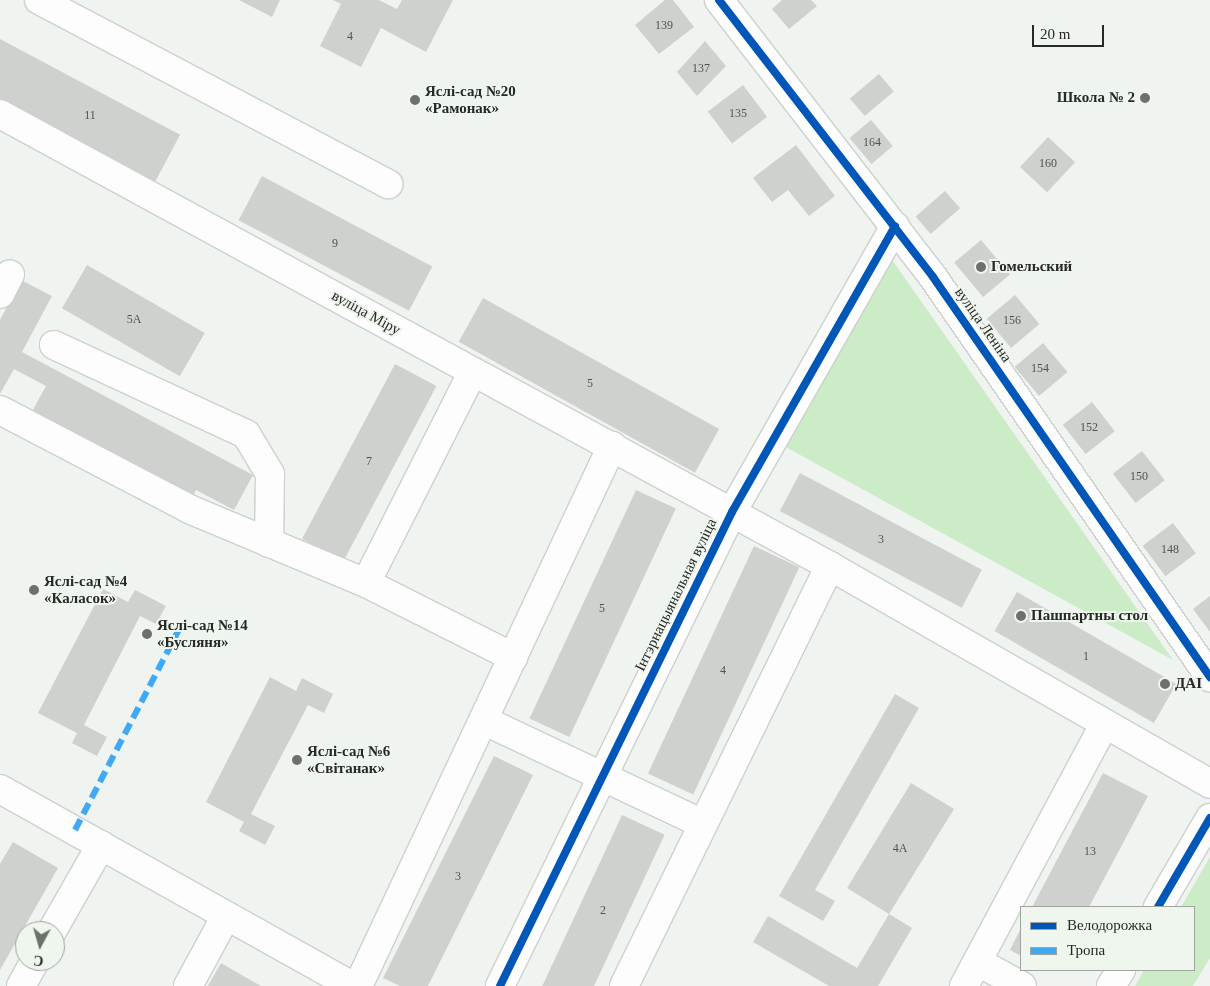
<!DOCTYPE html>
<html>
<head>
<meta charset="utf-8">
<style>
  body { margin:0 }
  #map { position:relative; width:1210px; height:986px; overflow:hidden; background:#f0f4f0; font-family:Georgia,serif }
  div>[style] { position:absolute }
  .green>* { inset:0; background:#ccebc7 }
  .building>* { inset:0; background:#ced1ce; transform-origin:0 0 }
  .roads { filter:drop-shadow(1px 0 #cdd0cd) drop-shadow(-1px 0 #cdd0cd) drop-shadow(0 1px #cdd0cd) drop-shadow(0 -1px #cdd0cd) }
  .minor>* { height:28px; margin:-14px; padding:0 14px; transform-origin:14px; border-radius:14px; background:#fdfdfd }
  .quiet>* { height:6px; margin-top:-3px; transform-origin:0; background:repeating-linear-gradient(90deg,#3fa9f5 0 12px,transparent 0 18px) }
  .cycleway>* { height:8px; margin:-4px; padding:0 4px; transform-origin:4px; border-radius:4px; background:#0057b8 }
  .dots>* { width:14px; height:14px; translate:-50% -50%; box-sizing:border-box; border:2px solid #eff6ee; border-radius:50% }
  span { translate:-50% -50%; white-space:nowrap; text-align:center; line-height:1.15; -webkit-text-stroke:4px #eff6ee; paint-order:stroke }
  .number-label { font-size:12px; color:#515350 }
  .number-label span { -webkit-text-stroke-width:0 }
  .poi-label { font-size:15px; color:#272926; font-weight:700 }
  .left { translate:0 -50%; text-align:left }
  .right { translate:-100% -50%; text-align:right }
  .street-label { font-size:15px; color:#272926 }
  .legend { position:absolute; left:1020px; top:906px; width:175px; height:65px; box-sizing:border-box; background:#eff6ee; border:1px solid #9fa49e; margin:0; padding:6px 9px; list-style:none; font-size:15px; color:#272926 }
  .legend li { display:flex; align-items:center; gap:10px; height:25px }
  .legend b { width:25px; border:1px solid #9fa49e }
  .north { position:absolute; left:15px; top:921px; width:50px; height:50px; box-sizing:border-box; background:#eff6ee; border:1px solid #9fa49e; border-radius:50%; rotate:186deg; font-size:14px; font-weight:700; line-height:20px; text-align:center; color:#272926 }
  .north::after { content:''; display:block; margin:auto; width:18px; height:22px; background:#6d706d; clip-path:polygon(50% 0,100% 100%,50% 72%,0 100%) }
  .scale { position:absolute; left:1032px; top:25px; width:72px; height:22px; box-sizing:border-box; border:2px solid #272926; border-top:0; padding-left:6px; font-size:15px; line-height:18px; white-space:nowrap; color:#272926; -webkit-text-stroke:4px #eff6ee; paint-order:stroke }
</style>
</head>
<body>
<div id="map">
  <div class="green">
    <i style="clip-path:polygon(883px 247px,1173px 660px,773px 440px)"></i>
    <i style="clip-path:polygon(1210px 857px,1210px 958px,1193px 986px,1135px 986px,1144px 970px,1194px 970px,1194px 907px,1181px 907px)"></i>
  </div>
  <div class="building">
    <i style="clip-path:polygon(239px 0,280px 0,272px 17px)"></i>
    <i style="clip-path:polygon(333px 0,379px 0,397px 9px,402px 0,453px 0,426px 52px,381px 28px,361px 67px,320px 46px,341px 4px)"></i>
    <i style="clip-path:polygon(665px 0,673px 0,694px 27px,659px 54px,635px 25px)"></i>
    <i style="clip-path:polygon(782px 0,811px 0,817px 6px,789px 29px,772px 9px)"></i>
    <i style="left:0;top:39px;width:204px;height:57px;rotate:28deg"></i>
    <i style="clip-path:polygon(705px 41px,726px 66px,697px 96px,677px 72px)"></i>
    <i style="left:879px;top:74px;width:23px;height:38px;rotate:50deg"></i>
    <i style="left:743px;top:85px;width:40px;height:44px;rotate:53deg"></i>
    <i style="left:871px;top:120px;width:34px;height:28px;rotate:50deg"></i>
    <i style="left:1048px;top:137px;width:37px;height:41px;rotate:43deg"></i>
    <i style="clip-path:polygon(796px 145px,835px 196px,809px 216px,788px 190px,772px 202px,753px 178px)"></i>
    <i style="left:262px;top:176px;width:193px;height:50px;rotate:28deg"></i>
    <i style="left:945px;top:191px;width:23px;height:39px;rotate:49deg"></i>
    <i style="left:981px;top:240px;width:45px;height:35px;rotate:50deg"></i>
    <i style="left:87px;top:265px;width:136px;height:50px;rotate:30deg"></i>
    <i style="clip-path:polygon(21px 280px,52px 296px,22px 352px,253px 475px,234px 510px,196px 490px,189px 503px,29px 417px,46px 386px,14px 369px,0 394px,0 320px)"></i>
    <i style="left:1015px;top:295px;width:38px;height:37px;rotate:50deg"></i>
    <i style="left:483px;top:298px;width:270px;height:50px;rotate:29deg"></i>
    <i style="left:1043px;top:343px;width:38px;height:37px;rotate:50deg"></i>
    <i style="left:395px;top:364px;width:47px;height:198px;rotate:28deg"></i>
    <i style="left:1092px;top:402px;width:37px;height:37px;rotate:52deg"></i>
    <i style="left:1142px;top:451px;width:37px;height:37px;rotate:52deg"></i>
    <i style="left:800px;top:473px;width:206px;height:43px;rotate:28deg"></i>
    <i style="left:636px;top:490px;width:44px;height:252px;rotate:25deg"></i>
    <i style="left:1173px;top:523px;width:38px;height:38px;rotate:53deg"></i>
    <i style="left:754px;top:546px;width:50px;height:251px;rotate:25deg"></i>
    <i style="clip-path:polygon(103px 589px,128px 602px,135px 590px,166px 606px,156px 624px,140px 616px,84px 725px,107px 737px,97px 756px,72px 743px,77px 733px,38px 713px)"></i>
    <i style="left:1017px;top:592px;width:184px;height:45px;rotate:30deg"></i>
    <i style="clip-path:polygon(1210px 596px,1210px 632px,1193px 609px)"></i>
    <i style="clip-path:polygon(270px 677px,296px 691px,302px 678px,333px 694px,324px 713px,308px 705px,251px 814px,275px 826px,265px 845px,239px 831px,244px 822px,206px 802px)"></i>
    <i style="clip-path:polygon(895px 694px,919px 708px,815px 890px,835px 901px,823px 921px,779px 896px)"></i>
    <i style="clip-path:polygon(494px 756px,533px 775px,428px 986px,400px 986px,383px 978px)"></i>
    <i style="clip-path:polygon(1103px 773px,1148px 796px,1089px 907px,1032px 907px)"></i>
    <i style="clip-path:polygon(911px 783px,954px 809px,889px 914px,912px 928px,878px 986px,829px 986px,753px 942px,768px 916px,857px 968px,889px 914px,847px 888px)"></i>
    <i style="left:622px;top:815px;width:47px;height:189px;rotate:25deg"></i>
    <i style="clip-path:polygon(13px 842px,58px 868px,0 970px,0 864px)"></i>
    <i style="clip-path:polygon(1021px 928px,1021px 956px,1010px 950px)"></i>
    <i style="clip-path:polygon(221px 963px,261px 986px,208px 986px)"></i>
  </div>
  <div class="roads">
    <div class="minor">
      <i style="left:39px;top:0;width:395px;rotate:27.8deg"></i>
      <i style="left:719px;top:0;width:350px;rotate:52.3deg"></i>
      <i style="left:933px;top:277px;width:487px;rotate:55.3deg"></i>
      <i style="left:0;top:114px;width:945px;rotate:28.57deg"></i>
      <i style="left:830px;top:566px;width:438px;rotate:29.8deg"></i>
      <i style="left:0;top:294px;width:22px;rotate:-63deg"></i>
      <i style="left:54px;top:345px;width:212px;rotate:24.9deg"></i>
      <i style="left:246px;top:434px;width:47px;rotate:59deg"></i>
      <i style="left:270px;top:474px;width:69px;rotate:90.8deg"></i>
      <i style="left:0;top:410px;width:213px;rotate:27.6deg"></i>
      <i style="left:189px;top:509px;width:192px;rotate:22.7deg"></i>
      <i style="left:366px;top:583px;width:165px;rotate:26.7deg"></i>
      <i style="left:366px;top:583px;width:237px;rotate:-63.2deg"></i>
      <i style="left:485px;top:721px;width:239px;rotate:25.3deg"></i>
      <i style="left:0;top:789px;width:403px;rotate:29.2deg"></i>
      <i style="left:1158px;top:907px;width:103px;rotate:-59.7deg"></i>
      <i style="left:52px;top:931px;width:99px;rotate:-60.3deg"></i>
      <i style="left:978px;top:962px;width:50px;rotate:28.6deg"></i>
      <i style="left:21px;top:986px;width:29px;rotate:-61deg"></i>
      <i style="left:188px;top:986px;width:80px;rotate:-61.5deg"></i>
      <i style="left:358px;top:986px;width:597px;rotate:-64.81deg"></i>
      <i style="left:500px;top:986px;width:528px;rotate:-63.92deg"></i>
      <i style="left:732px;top:512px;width:329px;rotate:-60.3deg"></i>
      <i style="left:624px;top:986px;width:468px;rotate:-63.9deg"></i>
      <i style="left:964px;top:986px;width:298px;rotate:-61.8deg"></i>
      <i style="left:1111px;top:986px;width:19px;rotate:-58deg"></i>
    </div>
  </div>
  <div class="quiet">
    <i style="left:75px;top:830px;width:234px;rotate:-62.6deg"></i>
  </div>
  <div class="cycleway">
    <i style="left:719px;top:0;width:350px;rotate:52.3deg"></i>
    <i style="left:933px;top:277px;width:487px;rotate:55.3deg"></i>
    <i style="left:1158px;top:907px;width:103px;rotate:-59.7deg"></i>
    <i style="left:500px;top:986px;width:528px;rotate:-63.92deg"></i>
    <i style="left:732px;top:512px;width:329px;rotate:-60.3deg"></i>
  </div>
  <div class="dots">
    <i style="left:1145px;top:98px;background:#6d706d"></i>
    <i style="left:415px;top:100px;background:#6d706d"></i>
    <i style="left:981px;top:267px;background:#6d706d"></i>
    <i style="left:34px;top:590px;background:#6d706d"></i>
    <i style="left:1021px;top:616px;background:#6d706d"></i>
    <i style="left:147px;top:634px;background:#6d706d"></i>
    <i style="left:1165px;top:684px;background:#6d706d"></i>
    <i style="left:297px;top:760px;background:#6d706d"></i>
  </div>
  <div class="number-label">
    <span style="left:664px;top:26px">139</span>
    <span style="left:350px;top:37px">4</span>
    <span style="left:701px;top:69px">137</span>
    <span style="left:738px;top:114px">135</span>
    <span style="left:90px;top:116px">11</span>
    <span style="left:872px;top:143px">164</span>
    <span style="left:1048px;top:164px">160</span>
    <span style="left:335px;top:244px">9</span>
    <span style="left:134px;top:320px">5А</span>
    <span style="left:1012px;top:321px">156</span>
    <span style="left:1040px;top:369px">154</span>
    <span style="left:590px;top:384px">5</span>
    <span style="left:1089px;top:428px">152</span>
    <span style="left:369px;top:462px">7</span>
    <span style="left:1139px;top:477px">150</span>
    <span style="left:881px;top:540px">3</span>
    <span style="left:1170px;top:550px">148</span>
    <span style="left:602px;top:609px">5</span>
    <span style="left:1086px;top:657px">1</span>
    <span style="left:723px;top:671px">4</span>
    <span style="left:900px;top:849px">4А</span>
    <span style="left:1090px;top:852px">13</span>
    <span style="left:458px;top:877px">3</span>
    <span style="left:603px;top:911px">2</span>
  </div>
  <div class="poi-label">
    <span class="left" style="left:425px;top:100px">Яслі-сад №20<br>«Рамонак»</span>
    <span class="right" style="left:1135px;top:98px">Школа № 2</span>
    <span class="left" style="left:991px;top:267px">Гомельский</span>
    <span class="left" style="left:44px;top:590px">Яслі-сад №4<br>«Каласок»</span>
    <span class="left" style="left:1031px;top:616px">Пашпартны стол</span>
    <span class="left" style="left:157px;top:634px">Яслі-сад №14<br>«Бусляня»</span>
    <span class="left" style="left:1175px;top:684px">ДАІ</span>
    <span class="left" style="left:307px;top:760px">Яслі-сад №6<br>«Світанак»</span>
  </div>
  <div class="street-label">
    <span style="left:366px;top:313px;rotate:29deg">вуліца Міру</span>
    <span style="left:983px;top:325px;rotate:55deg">вуліца Леніна</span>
    <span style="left:676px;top:595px;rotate:-64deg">Інтэрнацыянальная вуліца</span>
  </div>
  <ul class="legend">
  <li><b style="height:6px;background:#0057b8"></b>Велодорожка</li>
  <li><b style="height:6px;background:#3fa9f5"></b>Тропа</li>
  </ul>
  <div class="north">С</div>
  <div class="scale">20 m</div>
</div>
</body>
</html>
